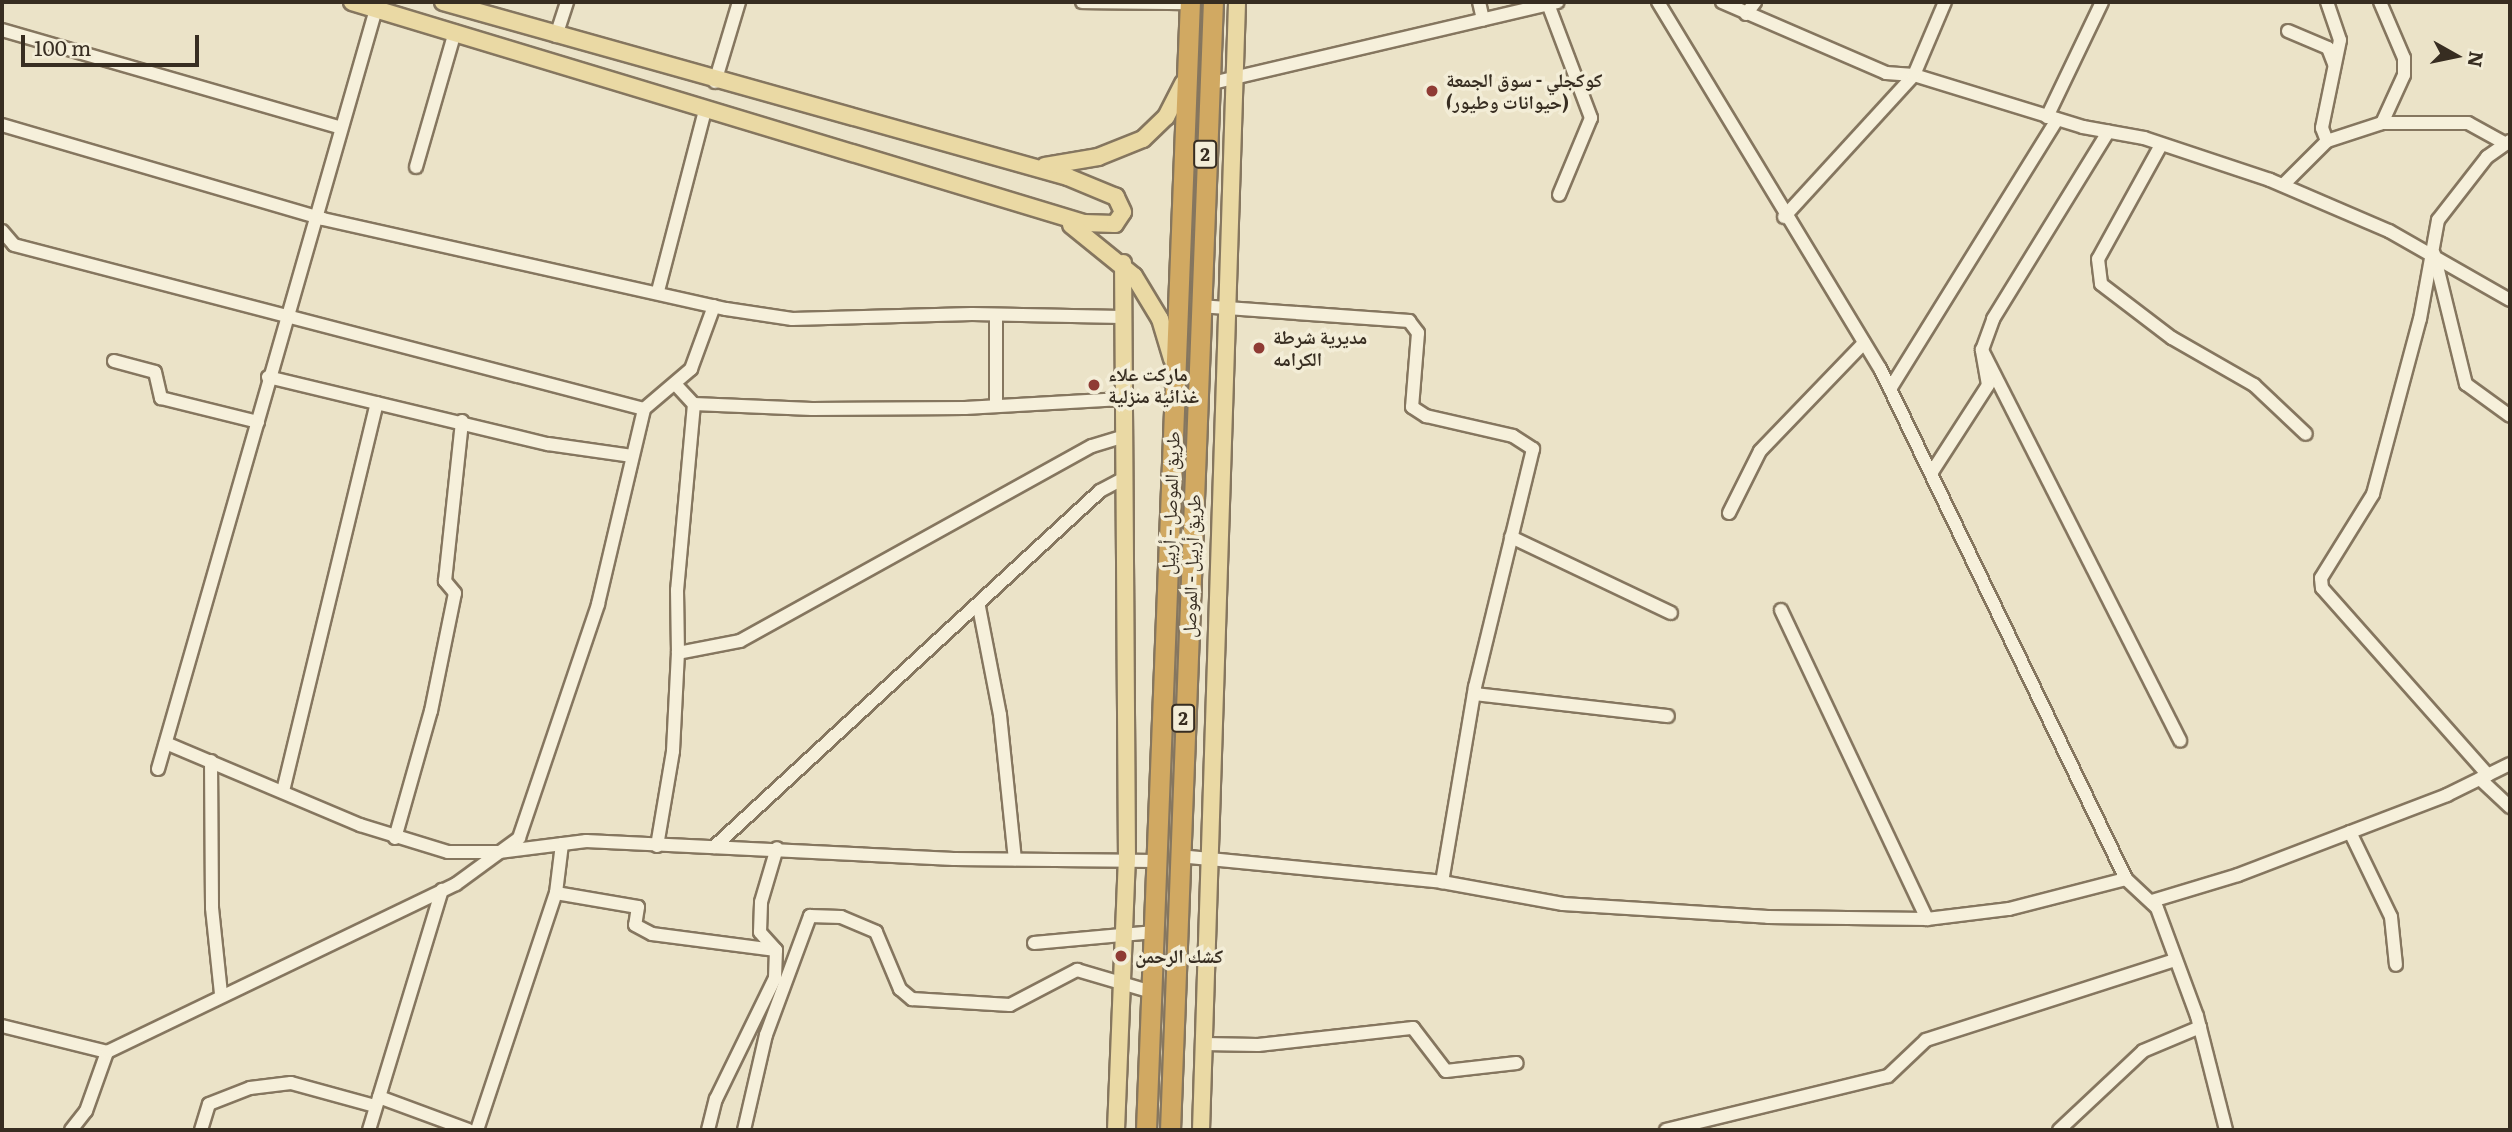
<!DOCTYPE html>
<html>
<head>
<meta charset="utf-8">
<style>
  body { margin:0 }
  #map { position:relative; width:2512px; height:1132px; overflow:hidden; background:#ebe3c8; font-family:Literata,"Noto Naskh Arabic",serif }
  div>[style] { position:absolute }
  .roads { filter:drop-shadow(2px 0 #85765f) drop-shadow(-2px 0 #85765f) drop-shadow(0 2px #85765f) drop-shadow(0 -2px #85765f) }
  .minor>* { height:12px; margin:-6px; padding:0 6px; transform-origin:6px; border-radius:6px; background:#f6f0db }
  .major>* { height:16px; margin:-8px; padding:0 8px; transform-origin:8px; border-radius:8px; background:#ead9a4 }
  .highway>* { height:19px; margin:-9.5px; padding:0 9.5px; transform-origin:9.5px; border-radius:9.5px; background:#d1a962 }
  .dots>* { width:19px; height:19px; translate:-50% -50%; box-sizing:border-box; border:4px solid #f3edd7; border-radius:50% }
  span { translate:-50% -50%; white-space:nowrap; text-align:center; line-height:1.15; -webkit-text-stroke:7px #f3edd7; paint-order:stroke }
  .shield-label span { padding:2px 5px; background:#f3edd7; border:2px solid; border-radius:5px; -webkit-text-stroke-width:0 }
  .shield-label { font-size:18px; color:#372d21; font-weight:700 }
  .poi-label { font-size:19px; color:#372d21; font-weight:700 }
  .left { translate:0 -50%; text-align:left }
  .street-label { font-size:19px; color:#372d21 }
  .frame { position:absolute; inset:0; border:4px solid #372d21; pointer-events:none }
  .north { position:absolute; left:2421px; top:21px; width:70px; height:70px; -webkit-text-stroke:5px #f3edd7; paint-order:stroke; rotate:99deg; font-size:19px; font-weight:700; line-height:28px; text-align:center; color:#372d21 }
  .north::after { content:''; display:block; margin:auto; width:24px; height:32px; background:#372d21; clip-path:polygon(50% 0,100% 100%,50% 72%,0 100%) }
  .scale { position:absolute; left:21px; top:35px; width:178px; height:32px; box-sizing:border-box; border:4px solid #372d21; border-top:0; padding-left:9px; font-size:21px; line-height:24px; white-space:nowrap; color:#372d21; -webkit-text-stroke:5px #f3edd7; paint-order:stroke }
</style>
</head>
<body>
<div id="map">
  <div class="roads">
    <div class="minor">
      <i style="left:1082px;top:2px;width:103px;rotate:0.6deg"></i>
      <i style="left:1479px;top:2px;width:18px;rotate:77deg"></i>
      <i style="left:1658px;top:2px;width:428px;rotate:58.8deg"></i>
      <i style="left:1880px;top:368px;width:567px;rotate:64.29deg"></i>
      <i style="left:2126px;top:879px;width:42px;rotate:43.1deg"></i>
      <i style="left:2157px;top:908px;width:115px;rotate:69.7deg"></i>
      <i style="left:2197px;top:1016px;width:118px;rotate:75.7deg"></i>
      <i style="left:1722px;top:2px;width:179px;rotate:23.4deg"></i>
      <i style="left:1886px;top:73px;width:28px;rotate:4deg"></i>
      <i style="left:1914px;top:75px;width:177px;rotate:17.1deg"></i>
      <i style="left:2083px;top:127px;width:62px;rotate:10.2deg"></i>
      <i style="left:2144px;top:138px;width:133px;rotate:18.4deg"></i>
      <i style="left:2270px;top:180px;width:129px;rotate:23.2deg"></i>
      <i style="left:2389px;top:231px;width:139px;rotate:29.7deg"></i>
      <i style="left:2327px;top:2px;width:40px;rotate:71.1deg"></i>
      <i style="left:2340px;top:40px;width:90px;rotate:101.6deg"></i>
      <i style="left:2322px;top:128px;width:14px;rotate:69deg"></i>
      <i style="left:2380px;top:2px;width:61px;rotate:66.8deg"></i>
      <i style="left:2404px;top:58px;width:17px;rotate:90deg"></i>
      <i style="left:2404px;top:75px;width:53px;rotate:114.6deg"></i>
      <i style="left:1548px;top:4px;width:122px;rotate:69.3deg"></i>
      <i style="left:1591px;top:118px;width:83px;rotate:112.6deg"></i>
      <i style="left:1746px;top:14px;width:15px;rotate:-53deg"></i>
      <i style="left:2px;top:30px;width:351px;rotate:16.1deg"></i>
      <i style="left:2288px;top:31px;width:43px;rotate:23deg"></i>
      <i style="left:2328px;top:48px;width:17px;rotate:69deg"></i>
      <i style="left:556px;top:36px;width:36px;rotate:-72deg"></i>
      <i style="left:715px;top:82px;width:84px;rotate:-73.3deg"></i>
      <i style="left:1208px;top:84px;width:359px;rotate:-13.2deg"></i>
      <i style="left:2047px;top:117px;width:127px;rotate:-64.4deg"></i>
      <i style="left:2px;top:125px;width:334px;rotate:16.3deg"></i>
      <i style="left:323px;top:219px;width:413px;rotate:12.6deg"></i>
      <i style="left:726px;top:309px;width:67px;rotate:8.6deg"></i>
      <i style="left:792px;top:319px;width:180px;rotate:-1.6deg"></i>
      <i style="left:972px;top:314px;width:150px;rotate:1.1deg"></i>
      <i style="left:2161px;top:145px;width:130px;rotate:118.9deg"></i>
      <i style="left:2098px;top:259px;width:25px;rotate:83deg"></i>
      <i style="left:2101px;top:284px;width:89px;rotate:37.3deg"></i>
      <i style="left:2172px;top:338px;width:95px;rotate:29.8deg"></i>
      <i style="left:2254px;top:385px;width:71px;rotate:43.3deg"></i>
      <i style="left:416px;top:167px;width:141px;rotate:-73.9deg"></i>
      <i style="left:2283px;top:185px;width:62px;rotate:-45deg"></i>
      <i style="left:2327px;top:141px;width:58px;rotate:-18.1deg"></i>
      <i style="left:2382px;top:123px;width:86px"></i>
      <i style="left:2468px;top:123px;width:43px;rotate:28.9deg"></i>
      <i style="left:1784px;top:217px;width:193px;rotate:-47.5deg"></i>
      <i style="left:1914px;top:75px;width:79px;rotate:-67deg"></i>
      <i style="left:2px;top:231px;width:18px;rotate:49deg"></i>
      <i style="left:14px;top:245px;width:651px;rotate:14.59deg"></i>
      <i style="left:644px;top:409px;width:62px;rotate:-40.4deg"></i>
      <i style="left:691px;top:369px;width:67px;rotate:-69.9deg"></i>
      <i style="left:2434px;top:254px;width:134px;rotate:76.2deg"></i>
      <i style="left:2466px;top:384px;width:54px;rotate:36deg"></i>
      <i style="left:658px;top:291px;width:186px;rotate:-75.4deg"></i>
      <i style="left:1199px;top:306px;width:211px;rotate:4.1deg"></i>
      <i style="left:1409px;top:321px;width:15px;rotate:53deg"></i>
      <i style="left:1418px;top:333px;width:74px;rotate:94.6deg"></i>
      <i style="left:1412px;top:407px;width:17px;rotate:33deg"></i>
      <i style="left:1426px;top:416px;width:89px;rotate:12.9deg"></i>
      <i style="left:1513px;top:436px;width:24px;rotate:33deg"></i>
      <i style="left:1533px;top:449px;width:245px;rotate:103.7deg"></i>
      <i style="left:1475px;top:687px;width:198px;rotate:99.6deg"></i>
      <i style="left:996px;top:316px;width:90px;rotate:90deg"></i>
      <i style="left:1982px;top:350px;width:438px;rotate:63.1deg"></i>
      <i style="left:114px;top:361px;width:42px;rotate:15deg"></i>
      <i style="left:155px;top:372px;width:27px;rotate:77deg"></i>
      <i style="left:161px;top:398px;width:100px;rotate:13.9deg"></i>
      <i style="left:268px;top:377px;width:288px;rotate:13.5deg"></i>
      <i style="left:548px;top:444px;width:85px;rotate:8.1deg"></i>
      <i style="left:677px;top:386px;width:25px;rotate:47deg"></i>
      <i style="left:694px;top:404px;width:118px;rotate:2.4deg"></i>
      <i style="left:812px;top:409px;width:153px;rotate:-0.4deg"></i>
      <i style="left:965px;top:408px;width:157px;rotate:-3.3deg"></i>
      <i style="left:1890px;top:389px;width:317px;rotate:-58.2deg"></i>
      <i style="left:694px;top:404px;width:187px;rotate:95.2deg"></i>
      <i style="left:677px;top:590px;width:63px;rotate:89.1deg"></i>
      <i style="left:678px;top:653px;width:63px;rotate:-11deg"></i>
      <i style="left:740px;top:641px;width:402px;rotate:-29deg"></i>
      <i style="left:1092px;top:446px;width:31px;rotate:-17deg"></i>
      <i style="left:1932px;top:472px;width:103px;rotate:-57.2deg"></i>
      <i style="left:1988px;top:385px;width:36px;rotate:-100deg"></i>
      <i style="left:1982px;top:350px;width:33px;rotate:-70deg"></i>
      <i style="left:1993px;top:319px;width:220px;rotate:-58.4deg"></i>
      <i style="left:1729px;top:513px;width:69px;rotate:-63.4deg"></i>
      <i style="left:1760px;top:451px;width:150px;rotate:-46.1deg"></i>
      <i style="left:1511px;top:537px;width:177px;rotate:25.4deg"></i>
      <i style="left:979px;top:607px;width:110px;rotate:79deg"></i>
      <i style="left:1000px;top:715px;width:145px;rotate:84.1deg"></i>
      <i style="left:1781px;top:610px;width:342px;rotate:64.7deg"></i>
      <i style="left:1474px;top:694px;width:195px;rotate:6.5deg"></i>
      <i style="left:166px;top:743px;width:211px;rotate:22.9deg"></i>
      <i style="left:360px;top:825px;width:92px;rotate:17.1deg"></i>
      <i style="left:448px;top:852px;width:51px"></i>
      <i style="left:499px;top:852px;width:88px;rotate:-7.2deg"></i>
      <i style="left:586px;top:841px;width:368px;rotate:2.8deg"></i>
      <i style="left:954px;top:859px;width:202px;rotate:0.6deg"></i>
      <i style="left:211px;top:761px;width:147px;rotate:89.6deg"></i>
      <i style="left:212px;top:908px;width:86px;rotate:84deg"></i>
      <i style="left:158px;top:769px;width:791px;rotate:-73.99deg"></i>
      <i style="left:2488px;top:775px;width:250px;rotate:-131.6deg"></i>
      <i style="left:2322px;top:588px;width:10px;rotate:-96deg"></i>
      <i style="left:2321px;top:578px;width:99px;rotate:-58.2deg"></i>
      <i style="left:2373px;top:494px;width:181px;rotate:-75deg"></i>
      <i style="left:2420px;top:319px;width:101px;rotate:-79.7deg"></i>
      <i style="left:2438px;top:220px;width:80px;rotate:-52.1deg"></i>
      <i style="left:2487px;top:157px;width:28px;rotate:-35deg"></i>
      <i style="left:2480px;top:779px;width:41px;rotate:43deg"></i>
      <i style="left:283px;top:791px;width:399px;rotate:-76.4deg"></i>
      <i style="left:2350px;top:832px;width:94px;rotate:64.2deg"></i>
      <i style="left:2391px;top:917px;width:48px;rotate:84.1deg"></i>
      <i style="left:395px;top:838px;width:132px;rotate:-74.2deg"></i>
      <i style="left:431px;top:711px;width:120px;rotate:-78.5deg"></i>
      <i style="left:455px;top:593px;width:16px;rotate:-130deg"></i>
      <i style="left:445px;top:581px;width:161px;rotate:-83.9deg"></i>
      <i style="left:562px;top:844px;width:49px;rotate:97deg"></i>
      <i style="left:556px;top:893px;width:83px;rotate:9.7deg"></i>
      <i style="left:638px;top:907px;width:18px;rotate:99deg"></i>
      <i style="left:635px;top:925px;width:19px;rotate:28deg"></i>
      <i style="left:652px;top:934px;width:125px;rotate:7.4deg"></i>
      <i style="left:657px;top:846px;width:96px;rotate:-80.4deg"></i>
      <i style="left:673px;top:751px;width:98px;rotate:-87.1deg"></i>
      <i style="left:714px;top:847px;width:525px;rotate:-42.68deg"></i>
      <i style="left:1100px;top:491px;width:26px;rotate:-28deg"></i>
      <i style="left:1179px;top:856px;width:264px;rotate:5.6deg"></i>
      <i style="left:1442px;top:882px;width:123px;rotate:10.3deg"></i>
      <i style="left:1563px;top:904px;width:205px;rotate:3.6deg"></i>
      <i style="left:1768px;top:917px;width:159px;rotate:0.7deg"></i>
      <i style="left:1927px;top:919px;width:83px;rotate:-7deg"></i>
      <i style="left:2009px;top:909px;width:121px;rotate:-14.4deg"></i>
      <i style="left:2152px;top:901px;width:90px;rotate:-16.8deg"></i>
      <i style="left:2238px;top:875px;width:224px;rotate:-20.9deg"></i>
      <i style="left:2447px;top:795px;width:70px;rotate:-26.2deg"></i>
      <i style="left:1034px;top:943px;width:121px;rotate:-5.2deg"></i>
      <i style="left:2px;top:1026px;width:108px;rotate:13.9deg"></i>
      <i style="left:1204px;top:1044px;width:54px;rotate:1.1deg"></i>
      <i style="left:1258px;top:1045px;width:156px;rotate:-6.3deg"></i>
      <i style="left:1413px;top:1028px;width:54px;rotate:52.5deg"></i>
      <i style="left:1446px;top:1071px;width:71px;rotate:-6.4deg"></i>
      <i style="left:379px;top:1097px;width:95px;rotate:20.3deg"></i>
      <i style="left:71px;top:1130px;width:24px;rotate:-52deg"></i>
      <i style="left:86px;top:1111px;width:63px;rotate:-70.4deg"></i>
      <i style="left:107px;top:1052px;width:387px;rotate:-25.7deg"></i>
      <i style="left:456px;top:884px;width:78px;rotate:-36.1deg"></i>
      <i style="left:519px;top:838px;width:247px;rotate:-71.3deg"></i>
      <i style="left:598px;top:604px;width:200px;rotate:-76.7deg"></i>
      <i style="left:201px;top:1130px;width:27px;rotate:-73deg"></i>
      <i style="left:209px;top:1104px;width:44px;rotate:-21.3deg"></i>
      <i style="left:250px;top:1088px;width:41px;rotate:-7deg"></i>
      <i style="left:291px;top:1083px;width:87px;rotate:15.3deg"></i>
      <i style="left:369px;top:1130px;width:251px;rotate:-73.1deg"></i>
      <i style="left:477px;top:1130px;width:250px;rotate:-71.6deg"></i>
      <i style="left:708px;top:1130px;width:32px;rotate:-76deg"></i>
      <i style="left:716px;top:1099px;width:135px;rotate:-64deg"></i>
      <i style="left:775px;top:978px;width:28px;rotate:-88deg"></i>
      <i style="left:776px;top:950px;width:24px;rotate:-132deg"></i>
      <i style="left:760px;top:932px;width:30px;rotate:-88deg"></i>
      <i style="left:761px;top:902px;width:56px;rotate:-73.5deg"></i>
      <i style="left:744px;top:1130px;width:98px;rotate:-77deg"></i>
      <i style="left:766px;top:1035px;width:127px;rotate:-69.7deg"></i>
      <i style="left:810px;top:916px;width:31px;rotate:2deg"></i>
      <i style="left:841px;top:917px;width:38px;rotate:23deg"></i>
      <i style="left:876px;top:932px;width:62px;rotate:67.2deg"></i>
      <i style="left:900px;top:989px;width:16px;rotate:40deg"></i>
      <i style="left:912px;top:999px;width:98px;rotate:3.5deg"></i>
      <i style="left:1010px;top:1005px;width:76px;rotate:-27.6deg"></i>
      <i style="left:1077px;top:970px;width:78px;rotate:16.3deg"></i>
      <i style="left:1666px;top:1130px;width:228px;rotate:-13.7deg"></i>
      <i style="left:1888px;top:1076px;width:52px;rotate:-43.5deg"></i>
      <i style="left:1926px;top:1040px;width:262px;rotate:-17.8deg"></i>
      <i style="left:2059px;top:1130px;width:115px;rotate:-43.2deg"></i>
      <i style="left:2143px;top:1051px;width:62px;rotate:-22.8deg"></i>
    </div>
    <div class="major">
      <i style="left:352px;top:2px;width:765px;rotate:16.8deg"></i>
      <i style="left:1084px;top:223px;width:31px;rotate:2deg"></i>
      <i style="left:1115px;top:224px;width:14px;rotate:-56deg"></i>
      <i style="left:1123px;top:212px;width:17px;rotate:-115deg"></i>
      <i style="left:1116px;top:197px;width:52px;rotate:-157.4deg"></i>
      <i style="left:1068px;top:177px;width:649px;rotate:-164.36deg"></i>
      <i style="left:1045px;top:166px;width:54px;rotate:-9.6deg"></i>
      <i style="left:1098px;top:157px;width:48px;rotate:-21.8deg"></i>
      <i style="left:1143px;top:139px;width:32px;rotate:-44deg"></i>
      <i style="left:1166px;top:117px;width:38px;rotate:-63deg"></i>
      <i style="left:1071px;top:225px;width:81px;rotate:39deg"></i>
      <i style="left:1134px;top:276px;width:50px;rotate:58.8deg"></i>
      <i style="left:1160px;top:319px;width:42px;rotate:73.3deg"></i>
      <i style="left:1116px;top:1130px;width:269px;rotate:-87.7deg"></i>
      <i style="left:1127px;top:861px;width:598px;rotate:-90.38deg"></i>
      <i style="left:1201px;top:1130px;width:1129px;rotate:-88.17deg"></i>
    </div>
    <div class="highway">
      <i style="left:1146px;top:1130px;width:1129px;rotate:-87.77deg"></i>
      <i style="left:1170px;top:1130px;width:1129px;rotate:-87.82deg"></i>
    </div>
  </div>
  <div class="dots">
    <i style="left:1432px;top:91px;background:#8f3b34"></i>
    <i style="left:1259px;top:348px;background:#8f3b34"></i>
    <i style="left:1094px;top:385px;background:#8f3b34"></i>
    <i style="left:1121px;top:956px;background:#8f3b34"></i>
  </div>
  <div class="shield-label">
    <span style="left:1205px;top:154px">2</span>
    <span style="left:1183px;top:718px">2</span>
  </div>
  <div class="poi-label">
    <span class="left" style="left:1446px;top:91px">كوكجلي - سوق الجمعة<br>(حيوانات وطيور)</span>
    <span class="left" style="left:1273px;top:348px">مديرية شرطة<br>الكرامه</span>
    <span class="left" style="left:1108px;top:385px">ماركت علاء<br>غذائية منزلية</span>
    <span class="left" style="left:1135px;top:956px">كشك الرحمن</span>
  </div>
  <div class="street-label">
    <span style="left:1170px;top:503px;rotate:-88deg">طريق الموصل - أربيل</span>
    <span style="left:1191px;top:566px;rotate:-88deg">طريق أربيل - الموصل</span>
  </div>
  <div class="frame"></div>
  <div class="north">N</div>
  <div class="scale">100 m</div>
</div>
</body>
</html>
